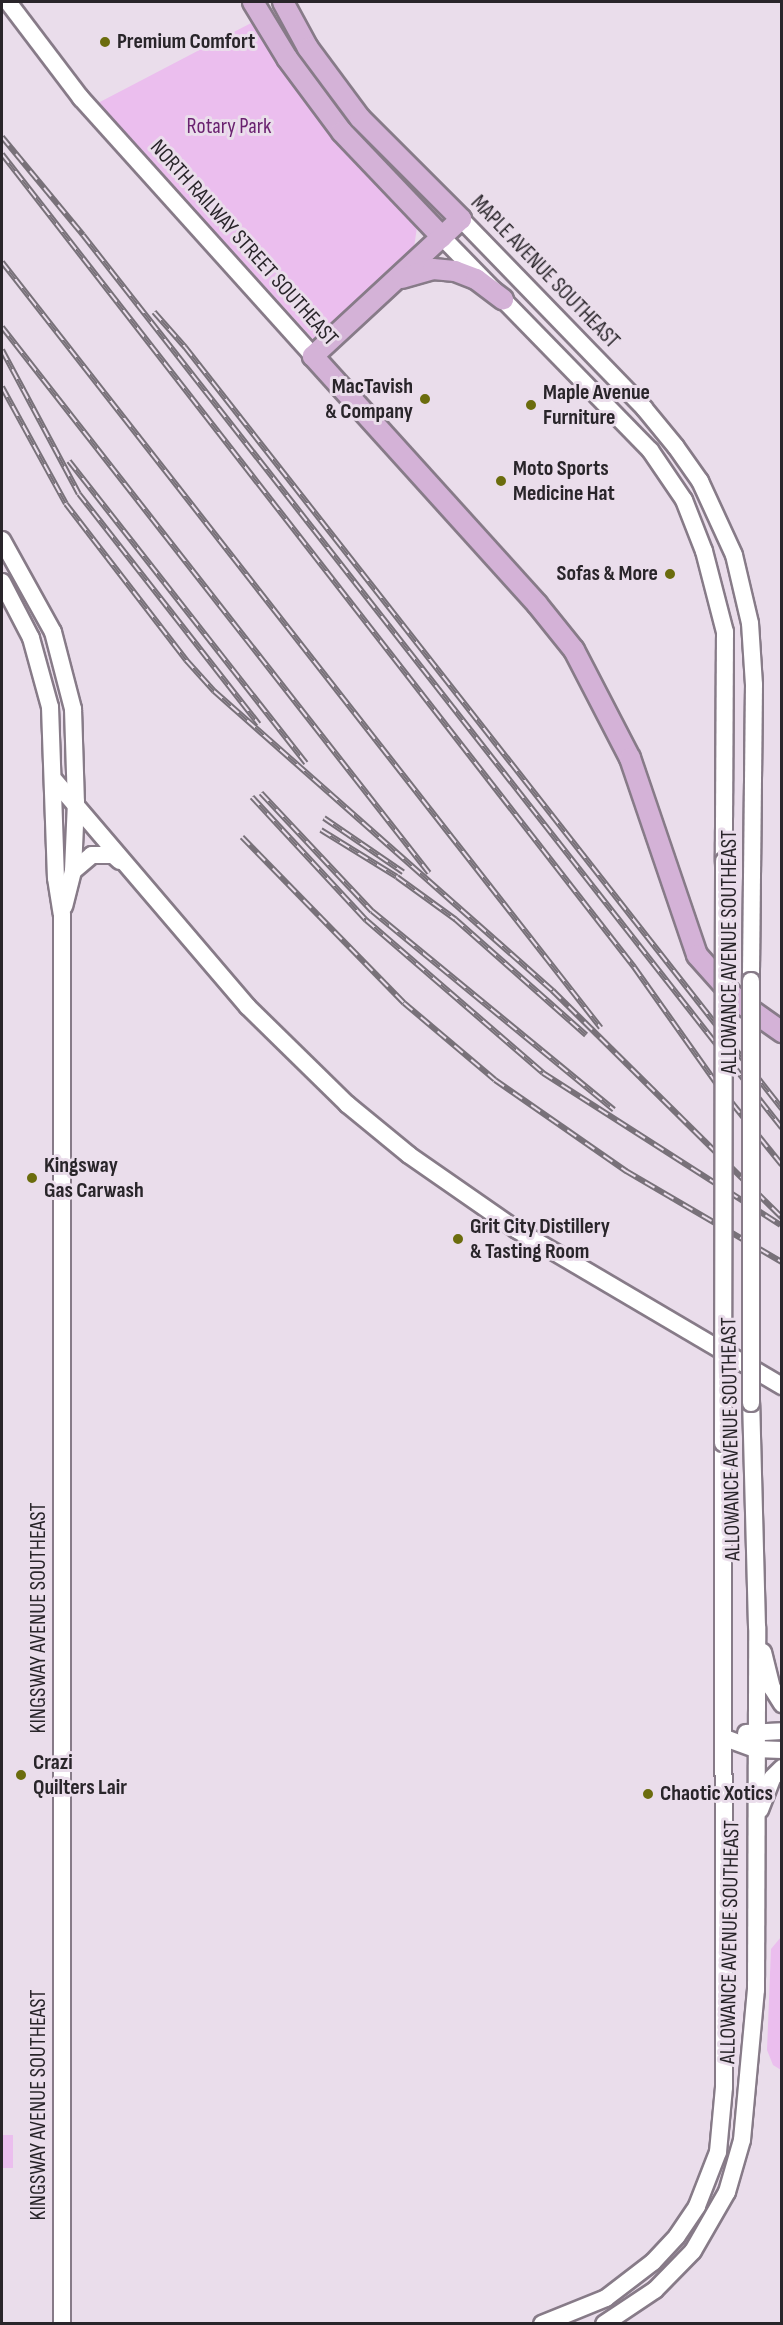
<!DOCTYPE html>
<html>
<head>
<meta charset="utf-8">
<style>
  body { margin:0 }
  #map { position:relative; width:783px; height:2325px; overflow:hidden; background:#eaddeb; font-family:"Sofia Sans Condensed",sans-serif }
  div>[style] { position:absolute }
  .green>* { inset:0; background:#ebbeee; transform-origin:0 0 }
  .roads { filter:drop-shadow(2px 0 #877b88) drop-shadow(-2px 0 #877b88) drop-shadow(0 2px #877b88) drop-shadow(0 -2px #877b88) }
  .secondary>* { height:16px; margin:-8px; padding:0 8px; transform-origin:8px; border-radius:8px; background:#fff }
  .primary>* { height:20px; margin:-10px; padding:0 10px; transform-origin:10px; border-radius:10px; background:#d4b2d7 }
  .rail>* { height:6px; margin-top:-3px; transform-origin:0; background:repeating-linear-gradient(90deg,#eaddeb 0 11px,#787179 0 22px); box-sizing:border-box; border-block:2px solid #787179 }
  .bridges { filter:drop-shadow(2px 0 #877b88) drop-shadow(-2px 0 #877b88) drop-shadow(0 2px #877b88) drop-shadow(0 -2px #877b88) }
  .secondary-bridge>* { height:16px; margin:-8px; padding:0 8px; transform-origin:8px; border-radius:8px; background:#fff }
  .dots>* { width:16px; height:16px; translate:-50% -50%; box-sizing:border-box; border:3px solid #eaddeb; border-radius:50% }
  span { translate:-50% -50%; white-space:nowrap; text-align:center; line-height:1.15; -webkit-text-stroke:6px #eaddeb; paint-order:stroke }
  .poi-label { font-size:22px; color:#29252a; font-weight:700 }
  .left { translate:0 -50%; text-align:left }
  .right { translate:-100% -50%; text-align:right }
  .park-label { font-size:22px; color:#6a2270 }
  .street-label { font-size:22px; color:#29252a }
  .frame { position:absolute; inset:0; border:3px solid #29252a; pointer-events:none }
</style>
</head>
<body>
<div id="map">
  <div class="green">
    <i style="clip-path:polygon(253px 22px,337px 137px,417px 227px,414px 248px,314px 340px,98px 103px)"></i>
    <i style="clip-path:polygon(781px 1937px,781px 2070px,773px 2065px,767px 2050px,771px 1949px)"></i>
    <i style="left:2px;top:2135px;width:11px;height:33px"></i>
  </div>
  <div class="roads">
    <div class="secondary">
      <i style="left:8px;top:2px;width:121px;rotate:52.8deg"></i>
      <i style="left:81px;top:98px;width:347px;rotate:48deg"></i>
      <i style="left:461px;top:219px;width:263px;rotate:45.9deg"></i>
      <i style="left:644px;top:408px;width:50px;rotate:50.6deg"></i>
      <i style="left:676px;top:447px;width:42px;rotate:54.8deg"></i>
      <i style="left:700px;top:481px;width:81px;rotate:65.3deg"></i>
      <i style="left:734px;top:555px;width:70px;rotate:76.8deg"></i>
      <i style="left:750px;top:623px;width:62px;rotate:86.3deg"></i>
      <i style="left:754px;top:685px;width:296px;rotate:90.6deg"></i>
      <i style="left:442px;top:237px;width:298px;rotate:45.7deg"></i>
      <i style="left:650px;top:450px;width:60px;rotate:55.8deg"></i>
      <i style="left:684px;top:500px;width:55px;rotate:68.6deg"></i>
      <i style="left:704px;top:551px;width:84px;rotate:75.5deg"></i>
      <i style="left:725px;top:632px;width:229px;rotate:90.3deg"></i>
      <i style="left:2px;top:540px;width:105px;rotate:61deg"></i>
      <i style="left:53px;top:632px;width:80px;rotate:75.4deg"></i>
      <i style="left:73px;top:709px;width:93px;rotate:88.2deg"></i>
      <i style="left:76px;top:802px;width:69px;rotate:92.5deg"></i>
      <i style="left:73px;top:871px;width:36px;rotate:104deg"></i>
      <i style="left:2px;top:582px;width:63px;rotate:62.6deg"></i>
      <i style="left:31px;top:638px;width:72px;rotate:74.6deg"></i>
      <i style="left:50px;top:707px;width:171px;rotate:88deg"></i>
      <i style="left:56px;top:878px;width:36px;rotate:81deg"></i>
      <i style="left:62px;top:914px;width:1410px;rotate:90deg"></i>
      <i style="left:55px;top:781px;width:297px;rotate:49.5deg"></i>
      <i style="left:248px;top:1007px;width:139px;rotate:44.4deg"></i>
      <i style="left:347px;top:1104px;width:80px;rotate:39.4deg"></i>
      <i style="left:409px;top:1155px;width:131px;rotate:34.8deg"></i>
      <i style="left:517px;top:1230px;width:308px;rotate:30.5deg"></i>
      <i style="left:73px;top:871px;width:25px;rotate:-40deg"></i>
      <i style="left:92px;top:855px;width:21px"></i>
      <i style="left:113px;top:855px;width:9px;rotate:41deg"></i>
      <i style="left:763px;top:1652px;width:37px;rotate:76deg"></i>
      <i style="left:772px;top:1688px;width:19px;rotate:58deg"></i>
      <i style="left:746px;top:1733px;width:36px;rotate:-3deg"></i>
      <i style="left:725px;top:1738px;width:32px;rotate:20deg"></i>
      <i style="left:755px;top:1749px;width:27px;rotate:2deg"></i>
      <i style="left:760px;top:1810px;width:34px;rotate:-69deg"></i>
      <i style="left:772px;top:1778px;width:14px;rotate:-45deg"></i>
      <i style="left:542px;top:2324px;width:69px;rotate:-22.1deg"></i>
      <i style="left:606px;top:2298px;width:59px;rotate:-37.5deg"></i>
      <i style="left:653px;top:2262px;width:35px;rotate:-47deg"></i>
      <i style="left:677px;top:2236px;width:36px;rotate:-56deg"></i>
      <i style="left:697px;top:2206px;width:58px;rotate:-68.7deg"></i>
      <i style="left:718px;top:2152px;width:65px;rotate:-84.7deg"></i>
      <i style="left:724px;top:2087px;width:644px;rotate:-90.09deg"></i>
      <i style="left:604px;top:2324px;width:61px;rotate:-33.7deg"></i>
      <i style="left:655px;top:2290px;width:54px;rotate:-45.7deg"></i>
      <i style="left:693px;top:2251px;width:68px;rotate:-60deg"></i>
      <i style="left:727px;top:2192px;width:54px;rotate:-73.9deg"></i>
      <i style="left:742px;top:2140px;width:151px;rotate:-84.7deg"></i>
      <i style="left:756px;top:1990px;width:363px;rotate:-89.8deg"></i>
      <i style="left:757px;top:1627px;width:224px;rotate:-91.5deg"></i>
    </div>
    <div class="primary">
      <i style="left:253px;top:2px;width:66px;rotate:58.7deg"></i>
      <i style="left:287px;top:58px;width:92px;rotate:53.4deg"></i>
      <i style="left:342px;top:132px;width:145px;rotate:46.4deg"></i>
      <i style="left:283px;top:2px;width:52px;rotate:61.5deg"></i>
      <i style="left:308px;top:48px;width:87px;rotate:53.4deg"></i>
      <i style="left:360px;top:118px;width:143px;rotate:45deg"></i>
      <i style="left:461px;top:219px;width:202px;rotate:137.2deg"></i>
      <i style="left:313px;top:356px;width:334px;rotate:47.9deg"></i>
      <i style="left:537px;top:604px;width:59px;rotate:51.2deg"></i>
      <i style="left:574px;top:650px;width:122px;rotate:62.6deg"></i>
      <i style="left:630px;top:758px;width:208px;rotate:71.2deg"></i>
      <i style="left:697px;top:955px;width:62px;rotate:48.3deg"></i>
      <i style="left:738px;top:1001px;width:54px;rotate:35.2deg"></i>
      <i style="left:402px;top:278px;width:32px;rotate:-16deg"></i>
      <i style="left:433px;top:269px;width:22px;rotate:5deg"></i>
      <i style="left:455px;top:271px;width:22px;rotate:21deg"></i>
      <i style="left:476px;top:279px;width:34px;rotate:37deg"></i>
    </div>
  </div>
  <div class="rail">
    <i style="left:2px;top:137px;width:127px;rotate:50.4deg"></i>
    <i style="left:83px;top:235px;width:1134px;rotate:51.95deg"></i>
    <i style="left:2px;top:154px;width:1030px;rotate:52.14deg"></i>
    <i style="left:634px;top:967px;width:147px;rotate:54.7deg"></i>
    <i style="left:719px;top:1087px;width:100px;rotate:51.1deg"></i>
    <i style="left:2px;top:262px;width:972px;rotate:51.98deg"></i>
    <i style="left:154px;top:312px;width:47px;rotate:48.5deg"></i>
    <i style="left:185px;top:347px;width:968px;rotate:51.92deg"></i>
    <i style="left:2px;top:327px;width:693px;rotate:51.97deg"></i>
    <i style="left:2px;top:350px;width:163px;rotate:61.9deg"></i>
    <i style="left:79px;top:494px;width:292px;rotate:52deg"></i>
    <i style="left:2px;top:387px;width:133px;rotate:61.3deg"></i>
    <i style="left:66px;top:504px;width:197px;rotate:52.4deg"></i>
    <i style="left:186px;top:660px;width:42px;rotate:47.9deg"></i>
    <i style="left:214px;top:691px;width:453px;rotate:41.5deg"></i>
    <i style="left:553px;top:991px;width:322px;rotate:44.7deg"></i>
    <i style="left:69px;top:461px;width:384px;rotate:51.9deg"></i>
    <i style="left:261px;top:793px;width:162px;rotate:46.8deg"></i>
    <i style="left:372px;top:911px;width:313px;rotate:39.4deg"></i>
    <i style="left:252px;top:797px;width:168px;rotate:47.2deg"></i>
    <i style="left:366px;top:920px;width:234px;rotate:40.8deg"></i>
    <i style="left:543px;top:1073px;width:282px;rotate:32.6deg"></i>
    <i style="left:324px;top:818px;width:96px;rotate:34.4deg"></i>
    <i style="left:321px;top:830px;width:89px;rotate:31.7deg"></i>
    <i style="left:397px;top:877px;width:72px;rotate:35.9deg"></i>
    <i style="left:455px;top:919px;width:175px;rotate:41.5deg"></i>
    <i style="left:242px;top:837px;width:232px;rotate:45.7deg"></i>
    <i style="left:404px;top:1003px;width:119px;rotate:40.2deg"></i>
    <i style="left:495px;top:1080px;width:160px;rotate:34.8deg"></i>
    <i style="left:626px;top:1171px;width:181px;rotate:30.3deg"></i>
  </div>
  <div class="bridges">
    <div class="secondary-bridge">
      <i style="left:751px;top:1403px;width:422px;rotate:-90deg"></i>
      <i style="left:723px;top:1443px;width:582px;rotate:-89.9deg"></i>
    </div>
  </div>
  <div class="dots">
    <i style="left:105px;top:42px;background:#6b6c0d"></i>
    <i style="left:425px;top:399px;background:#6b6c0d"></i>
    <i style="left:531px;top:405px;background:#6b6c0d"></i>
    <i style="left:501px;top:481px;background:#6b6c0d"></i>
    <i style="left:670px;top:574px;background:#6b6c0d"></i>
    <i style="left:32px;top:1178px;background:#6b6c0d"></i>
    <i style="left:458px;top:1239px;background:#6b6c0d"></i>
    <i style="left:21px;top:1775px;background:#6b6c0d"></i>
    <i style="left:648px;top:1794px;background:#6b6c0d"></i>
  </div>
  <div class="poi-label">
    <span class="left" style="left:117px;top:42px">Premium Comfort</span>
    <span class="right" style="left:413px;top:399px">MacTavish<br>&amp; Company</span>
    <span class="left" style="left:543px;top:405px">Maple Avenue<br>Furniture</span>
    <span class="left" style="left:513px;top:481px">Moto Sports<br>Medicine Hat</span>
    <span class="right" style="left:658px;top:574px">Sofas &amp; More</span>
    <span class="left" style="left:44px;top:1178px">Kingsway<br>Gas Carwash</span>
    <span class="left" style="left:470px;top:1239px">Grit City Distillery<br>&amp; Tasting Room</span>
    <span class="left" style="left:33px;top:1775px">Crazi<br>Quilters Lair</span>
    <span class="left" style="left:660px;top:1794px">Chaotic Xotics</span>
  </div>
  <div class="park-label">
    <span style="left:229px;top:127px">Rotary Park</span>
  </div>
  <div class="street-label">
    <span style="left:244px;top:243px;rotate:48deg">NORTH RAILWAY STREET SOUTHEAST</span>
    <span style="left:545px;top:272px;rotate:46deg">MAPLE AVENUE SOUTHEAST</span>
    <span style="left:730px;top:952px;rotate:-90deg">ALLOWANCE AVENUE SOUTHEAST</span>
    <span style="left:731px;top:1439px;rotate:-91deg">ALLOWANCE AVENUE SOUTHEAST</span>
    <span style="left:39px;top:1618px;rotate:-90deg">KINGSWAY AVENUE SOUTHEAST</span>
    <span style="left:730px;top:1942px;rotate:-89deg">ALLOWANCE AVENUE SOUTHEAST</span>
    <span style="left:39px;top:2105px;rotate:-90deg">KINGSWAY AVENUE SOUTHEAST</span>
  </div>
  <div class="frame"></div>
</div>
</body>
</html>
